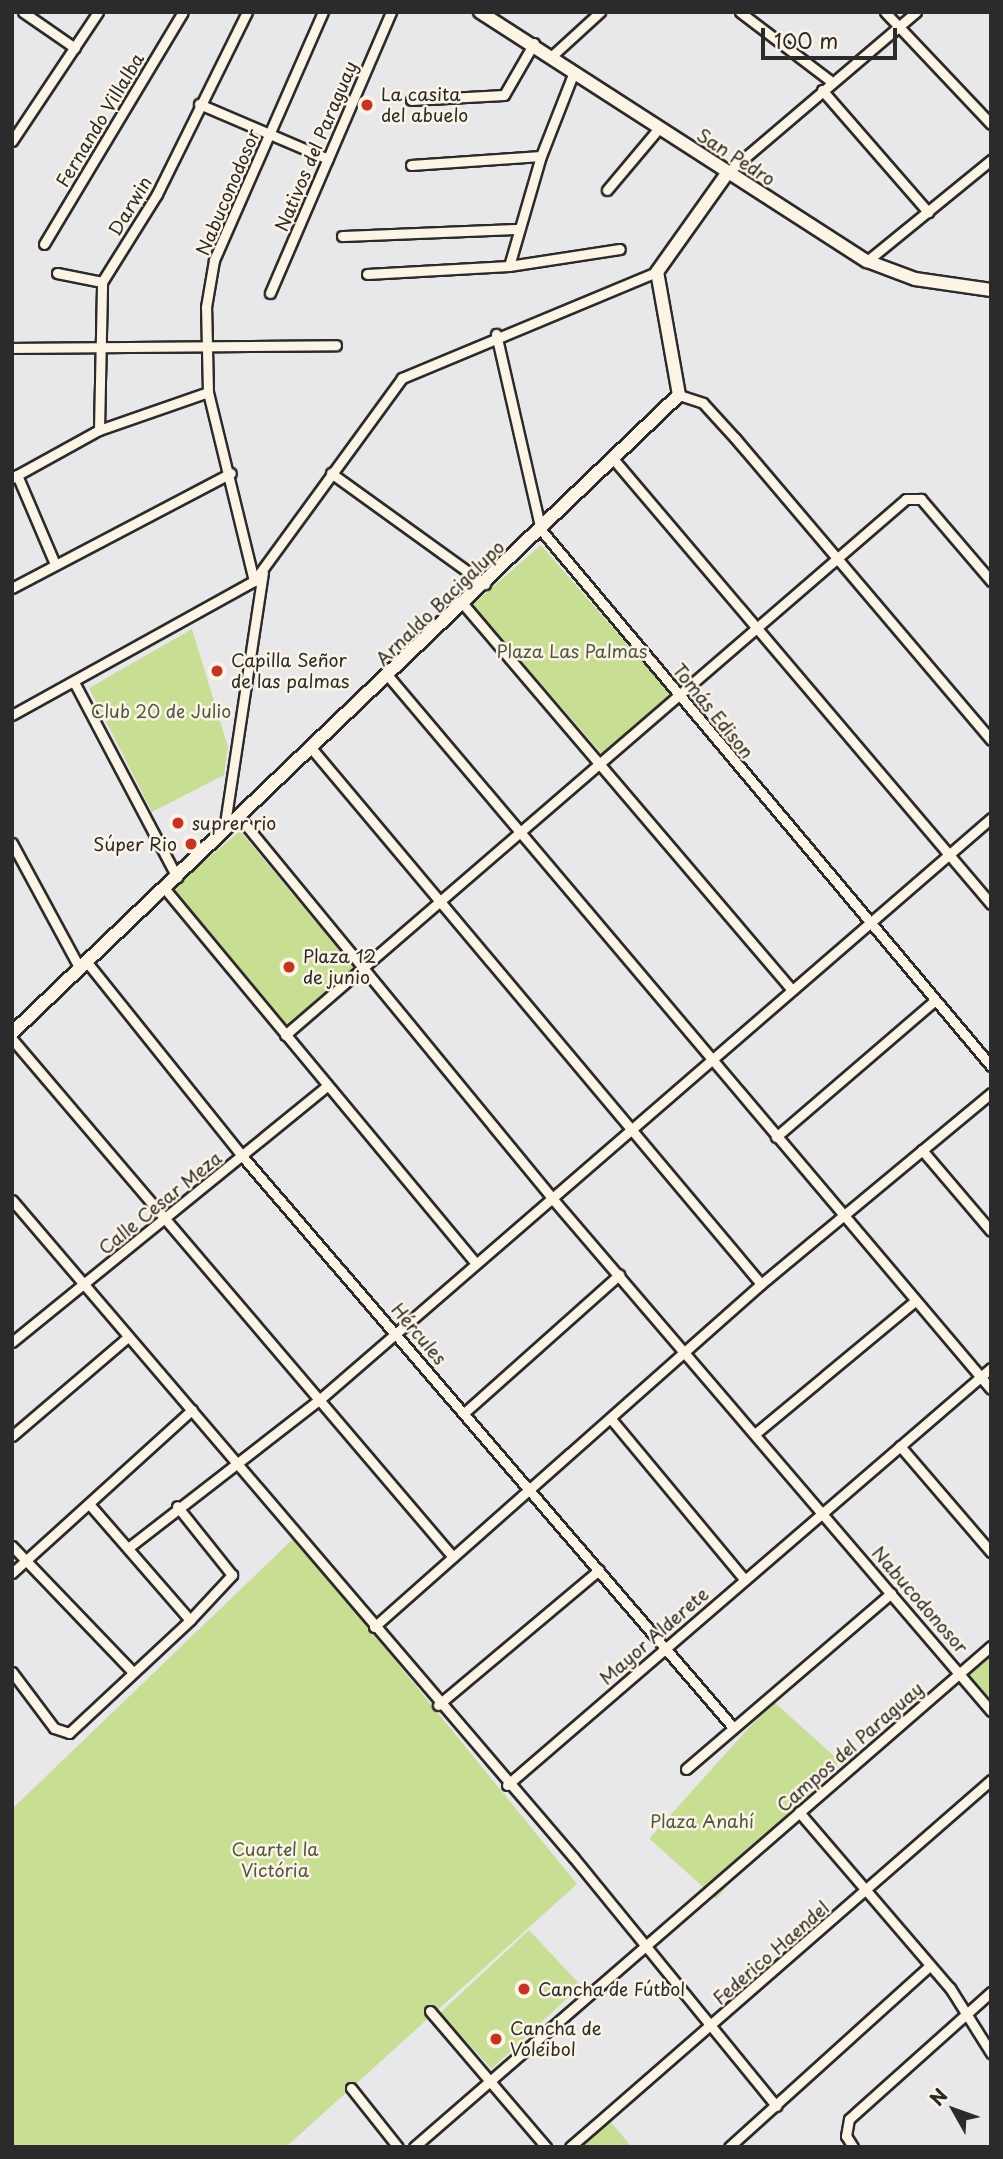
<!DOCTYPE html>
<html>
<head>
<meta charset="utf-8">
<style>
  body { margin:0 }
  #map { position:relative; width:1003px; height:2159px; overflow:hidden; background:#e8e8eb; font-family:"Playpen Sans",sans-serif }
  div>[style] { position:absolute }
  .green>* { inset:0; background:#c8de93; transform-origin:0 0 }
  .roads { filter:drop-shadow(2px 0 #2b2b2b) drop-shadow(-2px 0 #2b2b2b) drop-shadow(0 2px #2b2b2b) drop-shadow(0 -2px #2b2b2b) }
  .street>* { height:9px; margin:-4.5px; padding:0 4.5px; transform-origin:4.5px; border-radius:4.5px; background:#fcf5e5 }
  .secondary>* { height:12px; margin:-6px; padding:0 6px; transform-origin:6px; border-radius:6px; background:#fcf5e5 }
  .dots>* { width:19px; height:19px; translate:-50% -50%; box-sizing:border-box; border:4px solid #fcf5e5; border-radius:50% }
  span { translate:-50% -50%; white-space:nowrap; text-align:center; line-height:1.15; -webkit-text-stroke:5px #fcf5e5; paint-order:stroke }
  .poi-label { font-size:18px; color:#2b2b2b }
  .left { translate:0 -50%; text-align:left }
  .right { translate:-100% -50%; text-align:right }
  .street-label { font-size:18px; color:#2b2b2b }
  .park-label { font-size:18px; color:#525845 }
  .frame { position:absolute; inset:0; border:14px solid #2b2b2b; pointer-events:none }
  .north { position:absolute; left:919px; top:2075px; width:70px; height:70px; -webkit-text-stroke:5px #fcf5e5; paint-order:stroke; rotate:310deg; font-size:19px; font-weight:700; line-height:28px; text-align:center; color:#2b2b2b }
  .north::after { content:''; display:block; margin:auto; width:24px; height:32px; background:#2b2b2b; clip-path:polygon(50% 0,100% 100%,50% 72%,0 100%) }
  .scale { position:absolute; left:761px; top:28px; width:136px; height:32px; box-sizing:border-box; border:4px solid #2b2b2b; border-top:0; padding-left:9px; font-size:21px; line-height:24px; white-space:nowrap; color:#2b2b2b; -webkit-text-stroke:5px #fcf5e5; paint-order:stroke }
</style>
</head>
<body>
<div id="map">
  <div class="green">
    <i style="left:541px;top:545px;width:200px;height:91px;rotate:49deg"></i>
    <i style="clip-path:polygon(192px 629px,228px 747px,224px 775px,152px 812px,89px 688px)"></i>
    <i style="left:240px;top:831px;width:182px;height:89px;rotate:50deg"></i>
    <i style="clip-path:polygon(295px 1537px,577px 1884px,286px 2147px,12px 2147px,12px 1809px)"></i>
    <i style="clip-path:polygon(991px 1649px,991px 1704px,964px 1673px)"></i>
    <i style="left:773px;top:1701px;width:90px;height:185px;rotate:42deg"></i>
    <i style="left:529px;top:1930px;width:76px;height:122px;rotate:47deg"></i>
    <i style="clip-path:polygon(608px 2119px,632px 2147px,575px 2147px)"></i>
  </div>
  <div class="roads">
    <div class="street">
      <i style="left:23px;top:12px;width:63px;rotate:34.7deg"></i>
      <i style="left:740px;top:12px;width:116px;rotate:37.3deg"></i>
      <i style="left:885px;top:12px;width:154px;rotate:46.6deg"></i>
      <i style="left:553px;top:55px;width:64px;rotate:-42.5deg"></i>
      <i style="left:822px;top:90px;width:162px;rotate:49deg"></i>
      <i style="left:411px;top:100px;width:93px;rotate:-3.1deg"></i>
      <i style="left:504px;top:95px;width:60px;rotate:-60deg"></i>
      <i style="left:199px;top:104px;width:140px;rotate:23.1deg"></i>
      <i style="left:12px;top:141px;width:155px;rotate:-56.3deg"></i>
      <i style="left:411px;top:165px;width:130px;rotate:-4deg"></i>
      <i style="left:728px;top:172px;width:247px;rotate:-40.4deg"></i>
      <i style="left:607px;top:190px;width:81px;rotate:-50deg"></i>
      <i style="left:342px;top:236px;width:175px;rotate:-2.3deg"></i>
      <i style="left:44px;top:244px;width:270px;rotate:-59.1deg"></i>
      <i style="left:867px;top:261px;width:160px;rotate:-39.2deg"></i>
      <i style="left:509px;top:266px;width:115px;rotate:-73.8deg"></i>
      <i style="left:541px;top:156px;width:90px;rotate:-68.6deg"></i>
      <i style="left:57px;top:273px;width:46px;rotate:11.3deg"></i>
      <i style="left:367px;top:274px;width:142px;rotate:-3.2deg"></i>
      <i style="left:509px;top:266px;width:112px;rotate:-8.7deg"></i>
      <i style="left:270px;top:293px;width:306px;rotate:-66.7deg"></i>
      <i style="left:496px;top:334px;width:201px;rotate:77.1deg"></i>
      <i style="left:541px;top:530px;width:700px;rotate:49.98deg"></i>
      <i style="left:12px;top:348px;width:324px;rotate:-0.5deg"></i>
      <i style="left:679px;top:395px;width:25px;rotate:18deg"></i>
      <i style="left:703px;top:403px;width:47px;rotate:47.6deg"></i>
      <i style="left:735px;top:438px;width:396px;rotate:49.7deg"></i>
      <i style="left:99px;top:430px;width:148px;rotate:-88.8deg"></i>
      <i style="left:102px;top:282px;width:104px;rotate:-58deg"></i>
      <i style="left:157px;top:194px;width:203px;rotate:-63.7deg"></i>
      <i style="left:615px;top:461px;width:581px;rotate:49.68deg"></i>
      <i style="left:331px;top:473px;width:190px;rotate:35.8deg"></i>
      <i style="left:17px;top:475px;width:97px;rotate:66.9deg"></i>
      <i style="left:12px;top:478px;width:99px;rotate:-28.9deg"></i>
      <i style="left:99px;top:430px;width:115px;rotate:-19.2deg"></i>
      <i style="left:254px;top:581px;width:195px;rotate:-103.7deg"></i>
      <i style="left:208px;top:392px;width:85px;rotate:-91.3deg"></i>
      <i style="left:206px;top:307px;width:48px;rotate:-80.3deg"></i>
      <i style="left:214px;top:260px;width:271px;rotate:-66.3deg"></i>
      <i style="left:12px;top:588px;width:247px;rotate:-27.7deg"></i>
      <i style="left:464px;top:605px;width:506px;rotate:49.57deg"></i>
      <i style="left:389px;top:677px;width:932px;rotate:49.79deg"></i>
      <i style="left:74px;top:682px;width:221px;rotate:62.2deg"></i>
      <i style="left:12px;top:715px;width:277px;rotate:-29deg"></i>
      <i style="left:254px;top:581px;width:251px;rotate:-53.9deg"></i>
      <i style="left:402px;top:378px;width:276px;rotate:-22.6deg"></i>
      <i style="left:312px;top:749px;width:698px;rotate:49.99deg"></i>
      <i style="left:240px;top:818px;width:490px;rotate:50.6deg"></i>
      <i style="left:551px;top:1197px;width:677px;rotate:49.44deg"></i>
      <i style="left:224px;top:830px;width:260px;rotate:-81.4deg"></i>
      <i style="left:12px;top:843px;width:141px;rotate:61.6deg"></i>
      <i style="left:165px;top:889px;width:486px;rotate:50.3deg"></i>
      <i style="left:86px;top:961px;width:251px;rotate:51.3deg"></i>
      <i style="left:243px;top:1157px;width:749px;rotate:49.33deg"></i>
      <i style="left:285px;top:1035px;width:820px;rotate:-40.8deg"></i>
      <i style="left:906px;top:499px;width:15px"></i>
      <i style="left:921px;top:499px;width:108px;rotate:49.5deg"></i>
      <i style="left:12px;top:1039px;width:680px;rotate:49.59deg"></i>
      <i style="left:776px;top:1137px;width:207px;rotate:-40.7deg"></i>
      <i style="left:922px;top:1150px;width:106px;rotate:49.6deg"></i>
      <i style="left:12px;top:1200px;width:865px;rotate:49.5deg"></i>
      <i style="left:574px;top:1858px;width:320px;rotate:50.8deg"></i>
      <i style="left:12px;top:1342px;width:405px;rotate:-39.1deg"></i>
      <i style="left:464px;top:1413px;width:208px;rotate:-41.7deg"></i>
      <i style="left:612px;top:1420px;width:207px;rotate:50.3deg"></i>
      <i style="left:756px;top:1433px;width:205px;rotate:-39.7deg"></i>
      <i style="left:12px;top:1436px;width:153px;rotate:-40.5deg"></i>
      <i style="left:900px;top:1446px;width:140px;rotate:49.4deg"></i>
      <i style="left:90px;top:1505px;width:152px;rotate:49deg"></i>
      <i style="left:12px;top:1546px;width:173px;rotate:46.2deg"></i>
      <i style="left:128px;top:1548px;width:242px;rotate:-37.8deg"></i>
      <i style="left:319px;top:1400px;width:889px;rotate:-40.89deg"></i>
      <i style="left:12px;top:1573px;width:243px;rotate:-42.2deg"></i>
      <i style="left:374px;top:1627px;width:517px;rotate:-41.55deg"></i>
      <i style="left:761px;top:1284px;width:299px;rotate:-39.7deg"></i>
      <i style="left:12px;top:1672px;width:70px;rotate:53.1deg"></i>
      <i style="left:54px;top:1728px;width:16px;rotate:18deg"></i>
      <i style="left:69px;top:1733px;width:166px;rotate:-43deg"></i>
      <i style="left:190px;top:1620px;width:62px;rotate:-47deg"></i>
      <i style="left:232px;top:1575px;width:88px;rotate:-128.6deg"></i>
      <i style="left:438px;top:1705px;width:210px;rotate:-40deg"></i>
      <i style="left:686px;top:1769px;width:270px;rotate:-40.6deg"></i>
      <i style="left:507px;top:1785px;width:639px;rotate:-40.75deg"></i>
      <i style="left:799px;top:1812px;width:232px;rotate:49.4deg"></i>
      <i style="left:950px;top:1988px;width:77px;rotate:57.8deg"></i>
      <i style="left:430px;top:2011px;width:179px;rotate:49.5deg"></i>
      <i style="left:351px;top:2088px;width:75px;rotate:51.5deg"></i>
      <i style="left:414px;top:2147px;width:764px;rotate:-40.97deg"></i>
      <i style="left:570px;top:2147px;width:559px;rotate:-41.08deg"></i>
      <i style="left:729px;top:2147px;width:268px;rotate:-42.1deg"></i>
      <i style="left:853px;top:2147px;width:13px;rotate:-122deg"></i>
      <i style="left:846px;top:2136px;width:17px;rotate:-80deg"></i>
      <i style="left:849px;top:2119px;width:191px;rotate:-41.8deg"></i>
    </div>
    <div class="secondary">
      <i style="left:480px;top:12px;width:460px;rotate:32.8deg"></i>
      <i style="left:867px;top:261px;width:51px;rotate:20.6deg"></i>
      <i style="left:915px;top:279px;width:77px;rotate:8.2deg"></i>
      <i style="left:12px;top:1033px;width:923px;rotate:-43.73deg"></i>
      <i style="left:679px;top:395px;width:125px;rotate:-100.1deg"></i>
      <i style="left:657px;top:272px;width:123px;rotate:-54.6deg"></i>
    </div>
  </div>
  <div class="dots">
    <i style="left:367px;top:105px;background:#c8321e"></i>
    <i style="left:217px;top:671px;background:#c8321e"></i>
    <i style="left:178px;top:823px;background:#c8321e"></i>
    <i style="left:191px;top:844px;background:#c8321e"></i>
    <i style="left:289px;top:967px;background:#c8321e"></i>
    <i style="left:524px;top:1989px;background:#c8321e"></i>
    <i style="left:496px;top:2039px;background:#c8321e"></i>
  </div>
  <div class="poi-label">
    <span class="left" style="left:381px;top:105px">La casita<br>del abuelo</span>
    <span class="left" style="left:231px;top:671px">Capilla Señor<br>de las palmas</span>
    <span class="left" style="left:192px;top:823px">suprer rio</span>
    <span class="right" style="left:177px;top:844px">Súper Rio</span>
    <span class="left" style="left:303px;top:967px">Plaza 12<br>de junio</span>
    <span class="left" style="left:538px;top:1989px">Cancha de Fútbol</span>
    <span class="left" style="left:510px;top:2039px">Cancha de<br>Voleibol</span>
  </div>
  <div class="street-label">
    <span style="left:100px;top:120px;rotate:-59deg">Fernando Villalba</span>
    <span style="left:316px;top:146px;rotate:-67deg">Nativos del Paraguay</span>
    <span style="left:736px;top:157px;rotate:33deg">San Pedro</span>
    <span style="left:228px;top:192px;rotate:-67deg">Nabuconodosor</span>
    <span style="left:130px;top:206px;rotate:-59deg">Darwin</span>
    <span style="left:440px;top:603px;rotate:-44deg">Arnaldo Bacigalupo</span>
    <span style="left:713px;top:711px;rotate:51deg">Tomás Edison</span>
    <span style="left:160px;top:1203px;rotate:-39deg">Calle Cesar Meza</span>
    <span style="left:419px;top:1334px;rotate:50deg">Hércules</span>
    <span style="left:920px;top:1600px;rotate:49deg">Nabucodonosor</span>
    <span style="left:654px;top:1636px;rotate:-41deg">Mayor Alderete</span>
    <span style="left:850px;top:1747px;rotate:-41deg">Campos del Paraguay</span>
    <span style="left:771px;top:1953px;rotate:-41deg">Federico Haendel</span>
  </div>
  <div class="park-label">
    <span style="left:572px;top:651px">Plaza Las Palmas</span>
    <span style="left:161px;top:711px">Club 20 de Julio</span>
    <span style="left:702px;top:1821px">Plaza Anahí</span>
    <span style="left:275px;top:1860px">Cuartel la<br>Victória</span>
  </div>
  <div class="frame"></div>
  <div class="north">N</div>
  <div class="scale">100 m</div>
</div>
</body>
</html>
